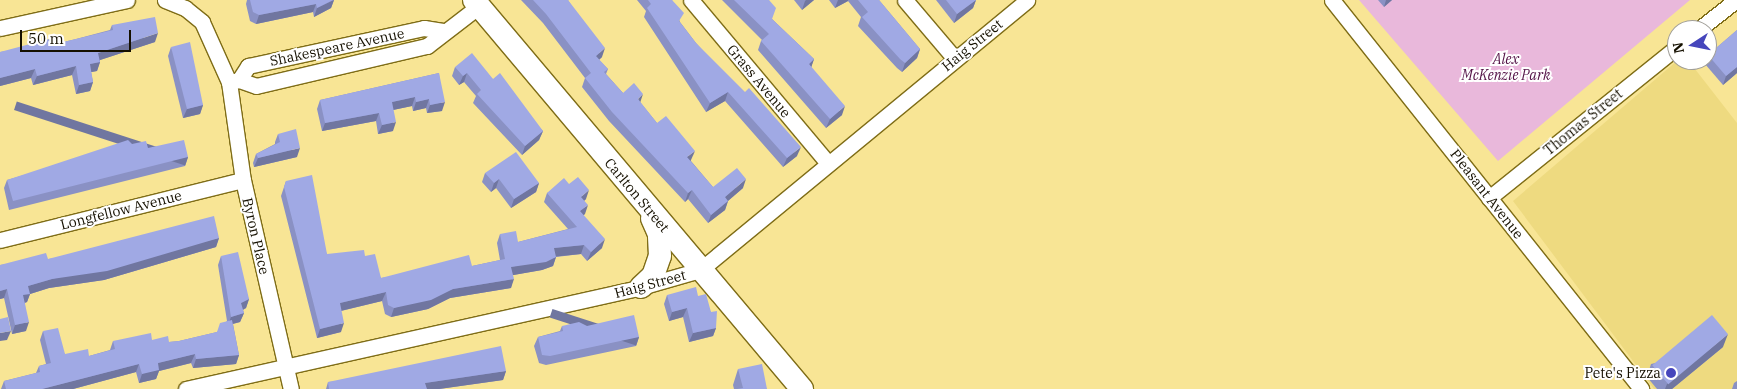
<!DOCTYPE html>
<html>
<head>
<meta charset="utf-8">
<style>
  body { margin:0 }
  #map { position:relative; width:1737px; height:389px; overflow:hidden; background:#f8e595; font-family:"IBM Plex Serif",serif }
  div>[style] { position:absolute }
  .built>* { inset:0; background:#eeda80 }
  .green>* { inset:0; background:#e9b8db }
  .roads { filter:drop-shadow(1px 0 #7f6d17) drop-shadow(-1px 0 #7f6d17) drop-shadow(0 1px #7f6d17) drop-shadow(0 -1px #7f6d17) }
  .minor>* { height:15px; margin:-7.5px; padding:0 7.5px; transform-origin:7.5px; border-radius:7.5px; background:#fff }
  .secondary>* { height:22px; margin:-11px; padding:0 11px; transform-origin:11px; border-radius:11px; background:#fff }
  .wall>* { inset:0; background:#8a91c4 }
  .shaded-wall>* { inset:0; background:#7076a0; transform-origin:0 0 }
  .building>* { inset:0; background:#a0a9e4; transform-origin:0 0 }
  .dots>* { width:14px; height:14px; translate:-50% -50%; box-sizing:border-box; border:2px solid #fff; border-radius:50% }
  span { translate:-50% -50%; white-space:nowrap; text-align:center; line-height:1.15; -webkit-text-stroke:4px #fff; paint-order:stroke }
  .street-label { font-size:14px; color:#151000 }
  .park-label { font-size:14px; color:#541347; font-style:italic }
  .poi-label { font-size:14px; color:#151000 }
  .right { translate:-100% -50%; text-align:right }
  .north { position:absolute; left:1667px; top:20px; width:50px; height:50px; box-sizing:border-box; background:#fff; border:1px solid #a19f99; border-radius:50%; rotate:259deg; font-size:14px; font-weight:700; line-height:20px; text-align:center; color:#151000 }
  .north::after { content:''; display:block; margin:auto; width:18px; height:22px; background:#4646bc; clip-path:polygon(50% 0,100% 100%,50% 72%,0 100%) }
  .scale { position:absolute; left:20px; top:30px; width:111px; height:22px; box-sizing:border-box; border:2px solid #151000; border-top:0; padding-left:6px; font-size:15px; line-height:18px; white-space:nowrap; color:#151000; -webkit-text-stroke:4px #fff; paint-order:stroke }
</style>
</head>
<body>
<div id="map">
  <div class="built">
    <i style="clip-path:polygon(1678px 60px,1688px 60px,1737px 123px,1737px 389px,1654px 389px,1513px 201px)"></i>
  </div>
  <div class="green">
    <i style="clip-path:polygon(1359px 0,1690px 0,1498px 161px)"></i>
  </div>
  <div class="roads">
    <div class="minor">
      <i style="left:165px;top:0;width:22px;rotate:22deg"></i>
      <i style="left:185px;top:8px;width:22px;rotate:39deg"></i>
      <i style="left:202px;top:22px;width:66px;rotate:65.8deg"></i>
      <i style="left:229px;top:82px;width:10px;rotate:-11deg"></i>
      <i style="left:239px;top:80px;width:18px;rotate:19deg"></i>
      <i style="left:256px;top:86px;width:176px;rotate:-13.2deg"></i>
      <i style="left:427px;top:46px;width:66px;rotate:-37.6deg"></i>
      <i style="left:691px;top:0;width:213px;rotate:50deg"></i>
      <i style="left:905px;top:0;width:77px;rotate:49.7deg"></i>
      <i style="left:1332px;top:0;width:497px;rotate:51.5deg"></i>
      <i style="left:0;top:28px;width:130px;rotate:-12.4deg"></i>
      <i style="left:1698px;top:30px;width:48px;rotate:-38.3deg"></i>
      <i style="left:239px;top:80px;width:17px;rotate:-57deg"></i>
      <i style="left:248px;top:66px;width:180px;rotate:-12.2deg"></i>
      <i style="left:424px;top:28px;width:19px;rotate:9deg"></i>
      <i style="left:229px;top:82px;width:99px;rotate:81.9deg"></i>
      <i style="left:243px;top:180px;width:214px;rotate:77.1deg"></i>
      <i style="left:1489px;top:198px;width:241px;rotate:-38.8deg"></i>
      <i style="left:0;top:240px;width:250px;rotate:-13.9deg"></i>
      <i style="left:186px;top:389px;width:466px;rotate:-12.6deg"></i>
      <i style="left:641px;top:287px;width:61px;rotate:-16.1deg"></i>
      <i style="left:700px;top:270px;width:424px;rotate:-39.5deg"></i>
    </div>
    <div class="secondary">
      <i style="left:474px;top:0;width:509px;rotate:49.86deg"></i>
      <i style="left:641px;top:287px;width:16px;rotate:-43deg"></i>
      <i style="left:653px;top:276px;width:21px;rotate:-71deg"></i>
      <i style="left:660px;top:256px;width:22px;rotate:-93deg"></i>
      <i style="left:659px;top:234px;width:17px;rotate:-114deg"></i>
    </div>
  </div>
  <div class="wall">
    <i style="clip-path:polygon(247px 0,334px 0,331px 8px,314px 17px,313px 12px,256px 24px,250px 21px,246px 4px)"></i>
    <i style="clip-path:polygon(521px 0,568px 0,602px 57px,599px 60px,608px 69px,606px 74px,623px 93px,640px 102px,657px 123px,691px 160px,691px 161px,713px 187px,743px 188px,728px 201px,725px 210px,708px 223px,688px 199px,685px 202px,609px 121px,582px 87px,585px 78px,543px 23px)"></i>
    <i style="clip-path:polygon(637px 0,672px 0,680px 22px,696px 43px,797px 156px,783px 167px,725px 101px,706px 112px,644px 17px,646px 11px)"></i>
    <i style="clip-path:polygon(722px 0,769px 0,772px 19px,814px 59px,811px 67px,842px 115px,826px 128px,758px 50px,761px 41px,762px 40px)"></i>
    <i style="clip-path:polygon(794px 0,814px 0,802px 10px)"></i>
    <i style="clip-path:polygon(829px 0,879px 0,920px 49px,917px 58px,902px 72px,897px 68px,858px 26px,861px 17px,848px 1px,835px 8px)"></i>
    <i style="clip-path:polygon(936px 0,976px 0,973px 8px,954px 23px)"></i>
    <i style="clip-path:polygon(1378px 0,1392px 0,1384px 7px)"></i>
    <i style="clip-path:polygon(112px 25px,155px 42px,100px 60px,100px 62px,97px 71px,91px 72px,93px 82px,90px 91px,76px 94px,72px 75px,33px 85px,31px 78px,0 86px,0 52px,51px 45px,76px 39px,110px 30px)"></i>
    <i style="clip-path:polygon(1737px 30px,1737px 73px,1723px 85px,1705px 64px,1708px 55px)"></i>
    <i style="clip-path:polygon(171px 47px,203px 105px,200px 114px,183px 118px,168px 56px)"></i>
    <i style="clip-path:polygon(455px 67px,493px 79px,543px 131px,539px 140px,522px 155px,473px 103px,476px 96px,464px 82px,459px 85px,452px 76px)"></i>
    <i style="clip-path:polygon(439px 73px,442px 111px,427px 113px,426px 108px,413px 111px,412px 106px,393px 110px,393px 131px,378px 134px,376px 121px,322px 131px,317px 109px,320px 100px)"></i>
    <i style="clip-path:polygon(278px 134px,297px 157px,254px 167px,253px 163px,256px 154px,275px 144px,275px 142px)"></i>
    <i style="clip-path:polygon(132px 144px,188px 157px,185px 166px,9px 210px,4px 188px,7px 180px)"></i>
    <i style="clip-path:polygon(485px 173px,539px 183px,536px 192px,511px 208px,496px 188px,491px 192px,482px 182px)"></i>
    <i style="clip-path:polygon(286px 181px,327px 254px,365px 256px,381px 278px,472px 266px,500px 260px,497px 243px,500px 234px,518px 242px,568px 229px,544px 202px,547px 193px,569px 184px,586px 199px,584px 201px,585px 214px,583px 215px,602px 248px,587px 261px,581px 254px,556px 257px,553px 266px,542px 270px,513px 275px,511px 288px,450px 298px,428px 309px,391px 317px,385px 314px,382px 301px,341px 311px,341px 332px,317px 338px,281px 196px)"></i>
    <i style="clip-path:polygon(219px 238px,216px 247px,104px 280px,49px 288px,30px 294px,27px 302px,25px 303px,26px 331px,12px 334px,4px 298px,0 299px,0 265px)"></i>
    <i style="clip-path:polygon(221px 256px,249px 299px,246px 308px,243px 310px,244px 313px,240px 322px,233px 324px,239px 355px,236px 364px,193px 368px,191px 363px,159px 371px,156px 379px,139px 383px,136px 372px,73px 389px,1px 389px,4px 381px,36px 373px,39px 366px,46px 364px,40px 340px,43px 331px,65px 354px,89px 356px,110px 350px,113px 341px,152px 340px,169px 342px,179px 341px,217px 332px,227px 321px,218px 265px)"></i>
    <i style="clip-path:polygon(667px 295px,698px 296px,711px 312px,716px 328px,713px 336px,689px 342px,683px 317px,669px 321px,664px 304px)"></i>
    <i style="clip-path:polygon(562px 326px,587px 326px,639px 337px,636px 346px,546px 365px,539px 363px,534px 346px,538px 337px,560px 331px)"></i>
    <i style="clip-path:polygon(1723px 347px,1672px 389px,1657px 389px,1647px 377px,1651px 364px)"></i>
    <i style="clip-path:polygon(738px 369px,767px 389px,734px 389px,733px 385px)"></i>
    <i style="clip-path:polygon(506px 371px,503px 380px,439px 389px,326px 389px,328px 382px)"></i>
    <i style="clip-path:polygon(1737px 381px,1737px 389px,1732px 389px,1734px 383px)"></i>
  </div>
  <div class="shaded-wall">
    <i style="clip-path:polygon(334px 0,331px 8px,314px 17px,317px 8px)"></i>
    <i style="clip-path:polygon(806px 0,814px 0,802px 10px,805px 1px)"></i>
    <i style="clip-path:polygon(838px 0,848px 0,848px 1px,835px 8px)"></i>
    <i style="clip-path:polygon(976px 0,973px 8px,954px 23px,957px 14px)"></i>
    <i style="clip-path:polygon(1386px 0,1392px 0,1384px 7px)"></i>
    <i style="clip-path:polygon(316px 4px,313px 12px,256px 24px,259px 15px)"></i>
    <i style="clip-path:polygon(158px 33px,155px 42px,94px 62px,98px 53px)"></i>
    <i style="clip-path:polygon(605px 48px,602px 57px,593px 65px,596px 56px)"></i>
    <i style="clip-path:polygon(920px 49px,917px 58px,902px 72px,905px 63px)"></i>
    <i style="clip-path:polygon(814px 59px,811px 68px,809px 64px)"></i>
    <i style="clip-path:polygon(100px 62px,97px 71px,86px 73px,90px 64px)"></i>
    <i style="clip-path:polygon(76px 66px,72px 75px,33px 85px,37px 76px)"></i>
    <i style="clip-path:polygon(1737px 67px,1737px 73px,1723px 85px,1726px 76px)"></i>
    <i style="clip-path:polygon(35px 69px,31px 78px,0 86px,0 78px)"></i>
    <i style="clip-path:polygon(467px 73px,464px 82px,459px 85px,463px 76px)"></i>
    <i style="clip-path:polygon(93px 82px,90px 91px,76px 94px,79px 85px)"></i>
    <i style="clip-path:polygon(728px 92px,725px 101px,706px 112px,710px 103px)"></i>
    <i style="clip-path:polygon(643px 94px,640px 103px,638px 99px)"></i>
    <i style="clip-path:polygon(415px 97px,412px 106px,388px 111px,392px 102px)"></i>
    <i style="clip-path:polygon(429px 99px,426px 108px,413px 111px,416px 102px)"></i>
    <i style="clip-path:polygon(445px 102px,442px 111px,427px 113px,430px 105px)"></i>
    <i style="clip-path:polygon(203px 105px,200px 114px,183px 118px,187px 109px)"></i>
    <i style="clip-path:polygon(845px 106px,842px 115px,826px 128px,830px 119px)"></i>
    <i style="clip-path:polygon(379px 113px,376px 121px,322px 131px,325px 123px)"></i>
    <i style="clip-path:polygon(396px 122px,393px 131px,378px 134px,382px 125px)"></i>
    <i style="clip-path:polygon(543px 131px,539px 140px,522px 155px,525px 146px)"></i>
    <i style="clip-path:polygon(801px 147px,797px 156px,783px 167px,787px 158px)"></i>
    <i style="clip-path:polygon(300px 148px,297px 157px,254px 167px,258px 158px)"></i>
    <i style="clip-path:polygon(695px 151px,691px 160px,684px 166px,687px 157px)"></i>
    <i style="left:188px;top:157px;width:9px;height:180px;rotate:108deg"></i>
    <i style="clip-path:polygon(499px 179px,496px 188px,491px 192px,494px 183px)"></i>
    <i style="clip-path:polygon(746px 179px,743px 188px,722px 206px,725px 197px)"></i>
    <i style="clip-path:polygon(539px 183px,536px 192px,511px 208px,514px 199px)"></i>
    <i style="clip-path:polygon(589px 190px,586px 199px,578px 206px,581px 197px)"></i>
    <i style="clip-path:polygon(692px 190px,688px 199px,685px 202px,688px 193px)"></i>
    <i style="clip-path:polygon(728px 201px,725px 210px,708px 223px,711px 215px)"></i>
    <i style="clip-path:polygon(588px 205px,585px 214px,577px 220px,580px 211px)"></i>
    <i style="clip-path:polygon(219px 238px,216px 247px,104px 280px,49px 288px,30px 294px,27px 302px,20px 304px,23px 295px,28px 286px,52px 279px)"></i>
    <i style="clip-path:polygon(605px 239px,602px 248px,587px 261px,591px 252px)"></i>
    <i style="clip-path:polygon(584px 245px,581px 254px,551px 257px,554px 248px)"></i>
    <i style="clip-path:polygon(556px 257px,553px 266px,542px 270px,508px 276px,511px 267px)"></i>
    <i style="clip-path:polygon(514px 279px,511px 288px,450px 298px,428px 309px,391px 317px,394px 308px,453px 289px)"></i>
    <i style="clip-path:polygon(7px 289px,4px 298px,0 299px,0 291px)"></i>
    <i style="clip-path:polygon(386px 292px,382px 301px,336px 312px,340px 303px)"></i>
    <i style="clip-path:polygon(249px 299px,246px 308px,238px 312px,241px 303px)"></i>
    <i style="clip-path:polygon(687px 308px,683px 317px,669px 321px,672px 312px)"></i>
    <i style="clip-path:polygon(244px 313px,240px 322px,228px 325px,231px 317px)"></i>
    <i style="clip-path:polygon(29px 322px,26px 331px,12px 334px,15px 325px)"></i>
    <i style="clip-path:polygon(344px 323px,341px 332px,317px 338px,320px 329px)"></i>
    <i style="clip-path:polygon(716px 328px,713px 336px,689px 342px,693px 333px)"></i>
    <i style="clip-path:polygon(11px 331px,7px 340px,0 341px,0 333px)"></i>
    <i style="clip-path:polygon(1728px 334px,1723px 347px,1672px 389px,1665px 389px,1667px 384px)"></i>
    <i style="left:639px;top:337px;width:9px;height:91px;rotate:108deg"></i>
    <i style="clip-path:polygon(195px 354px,191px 363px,159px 371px,156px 379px,139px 383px,142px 374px,158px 363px)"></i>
    <i style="clip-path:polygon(239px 355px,236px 364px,193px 368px,196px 359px)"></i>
    <i style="clip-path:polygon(139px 364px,136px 372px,73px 389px,42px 389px)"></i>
    <i style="clip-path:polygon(506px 371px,503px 380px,439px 389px,423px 389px,425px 383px)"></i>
  </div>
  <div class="building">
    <i style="clip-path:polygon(250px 0,333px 0,317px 8px,316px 4px,259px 15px,253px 12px)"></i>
    <i style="clip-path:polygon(533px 0,568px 0,605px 48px,596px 56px,608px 69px,604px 72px,623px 93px,634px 83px,643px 94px,638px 99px,657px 123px,666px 116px,695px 151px,687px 157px,713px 187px,737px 168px,746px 179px,725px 197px,728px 201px,711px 215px,692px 190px,688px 193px,612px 112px,585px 78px,591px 73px,546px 14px)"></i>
    <i style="clip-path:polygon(648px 0,672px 0,684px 13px,679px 21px,696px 43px,745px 92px,749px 88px,801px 147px,787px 158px,728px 92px,710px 103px,647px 8px,651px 4px)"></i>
    <i style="clip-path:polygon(734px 0,769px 0,776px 8px,772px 19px,814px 59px,809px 64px,845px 106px,830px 119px,761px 41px,769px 34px)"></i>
    <i style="clip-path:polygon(858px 0,879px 0,920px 49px,905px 63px,900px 59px,862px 17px,868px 12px)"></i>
    <i style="clip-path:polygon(946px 0,976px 0,957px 14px)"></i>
    <i style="clip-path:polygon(155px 17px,158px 33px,98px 53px,100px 62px,90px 64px,93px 82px,79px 85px,76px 66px,37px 76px,35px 69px,0 78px,0 52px,49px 39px,51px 45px,76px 39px,113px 30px,112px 25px)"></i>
    <i style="clip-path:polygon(1737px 30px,1737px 67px,1726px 76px,1708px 55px)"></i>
    <i style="clip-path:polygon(190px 42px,203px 105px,187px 109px,171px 47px)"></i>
    <i style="clip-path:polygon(472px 53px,493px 79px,500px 73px,543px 131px,525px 146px,477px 94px,481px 90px,467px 73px,463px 76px,455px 67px)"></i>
    <i style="clip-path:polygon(439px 73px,445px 102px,430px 105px,429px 99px,416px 102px,415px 97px,392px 102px,396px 122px,382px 125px,379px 113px,325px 123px,320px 100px)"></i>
    <i style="clip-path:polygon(296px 129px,300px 148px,258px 158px,256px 154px,280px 142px,278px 134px)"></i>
    <i style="clip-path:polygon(128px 140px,132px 144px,146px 141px,148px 148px,184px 140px,188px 157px,13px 201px,7px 180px)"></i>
    <i style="clip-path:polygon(516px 152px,539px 183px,514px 199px,499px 179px,494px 183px,485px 173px)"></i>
    <i style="clip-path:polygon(312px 175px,327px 254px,364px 250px,365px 256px,375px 254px,381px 278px,469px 255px,472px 266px,505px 259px,500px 234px,516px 231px,518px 242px,577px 227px,547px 193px,564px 178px,569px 184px,578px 177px,589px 190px,581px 197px,588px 205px,580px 211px,605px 239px,591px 252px,584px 245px,554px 248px,556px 257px,546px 262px,511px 267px,514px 279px,453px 289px,431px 300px,394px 308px,388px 305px,386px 292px,340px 303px,344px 323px,320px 329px,284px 187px,286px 181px)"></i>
    <i style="clip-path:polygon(214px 216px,219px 238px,107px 271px,52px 279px,28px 286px,30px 294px,23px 295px,29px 322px,15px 325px,7px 289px,0 291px,0 265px,46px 253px,48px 259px)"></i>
    <i style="clip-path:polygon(238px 252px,249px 299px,241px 303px,244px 313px,231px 317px,221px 256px)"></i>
    <i style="clip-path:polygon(696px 287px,698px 296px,706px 294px,711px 312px,717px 311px,716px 328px,693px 333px,687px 308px,672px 312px,667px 295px)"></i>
    <i style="clip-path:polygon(634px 315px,639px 337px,550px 356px,542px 355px,538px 337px,563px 331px,562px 326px,579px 322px,587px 326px)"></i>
    <i style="left:1712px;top:315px;width:25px;height:78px;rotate:50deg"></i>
    <i style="clip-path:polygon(8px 317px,11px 331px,0 333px,0 319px)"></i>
    <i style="clip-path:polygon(232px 320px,239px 355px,196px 359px,195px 354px,158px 363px,159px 370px,142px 374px,139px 364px,42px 389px,6px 389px,4px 381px,40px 372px,39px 366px,51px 363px,43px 331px,58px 328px,65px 354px,88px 349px,89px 356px,115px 349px,113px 341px,151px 333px,152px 340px,168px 336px,169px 342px,179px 341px,217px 332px,220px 323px)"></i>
    <i style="clip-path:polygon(501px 346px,506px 371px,425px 383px,427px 389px,329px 389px,328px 382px)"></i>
    <i style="clip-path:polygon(762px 364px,767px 389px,737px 389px,743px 388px,738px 369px)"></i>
  </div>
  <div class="dots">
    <i style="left:1671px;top:373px;background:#4646bc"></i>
  </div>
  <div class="street-label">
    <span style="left:972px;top:45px;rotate:-39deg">Haig Street</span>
    <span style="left:337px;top:47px;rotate:-12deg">Shakespeare Avenue</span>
    <span style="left:759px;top:81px;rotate:50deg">Grass Avenue</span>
    <span style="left:1583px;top:122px;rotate:-39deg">Thomas Street</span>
    <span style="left:1487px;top:194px;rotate:52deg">Pleasant Avenue</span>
    <span style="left:637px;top:195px;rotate:50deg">Carlton Street</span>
    <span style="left:121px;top:210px;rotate:-14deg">Longfellow Avenue</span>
    <span style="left:256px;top:236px;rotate:77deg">Byron Place</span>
    <span style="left:650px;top:284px;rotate:-15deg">Haig Street</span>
  </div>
  <div class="park-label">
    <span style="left:1506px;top:67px">Alex<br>McKenzie Park</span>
  </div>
  <div class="poi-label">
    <span class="right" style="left:1661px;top:373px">Pete's Pizza</span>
  </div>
  <div class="north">N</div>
  <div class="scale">50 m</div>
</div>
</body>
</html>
